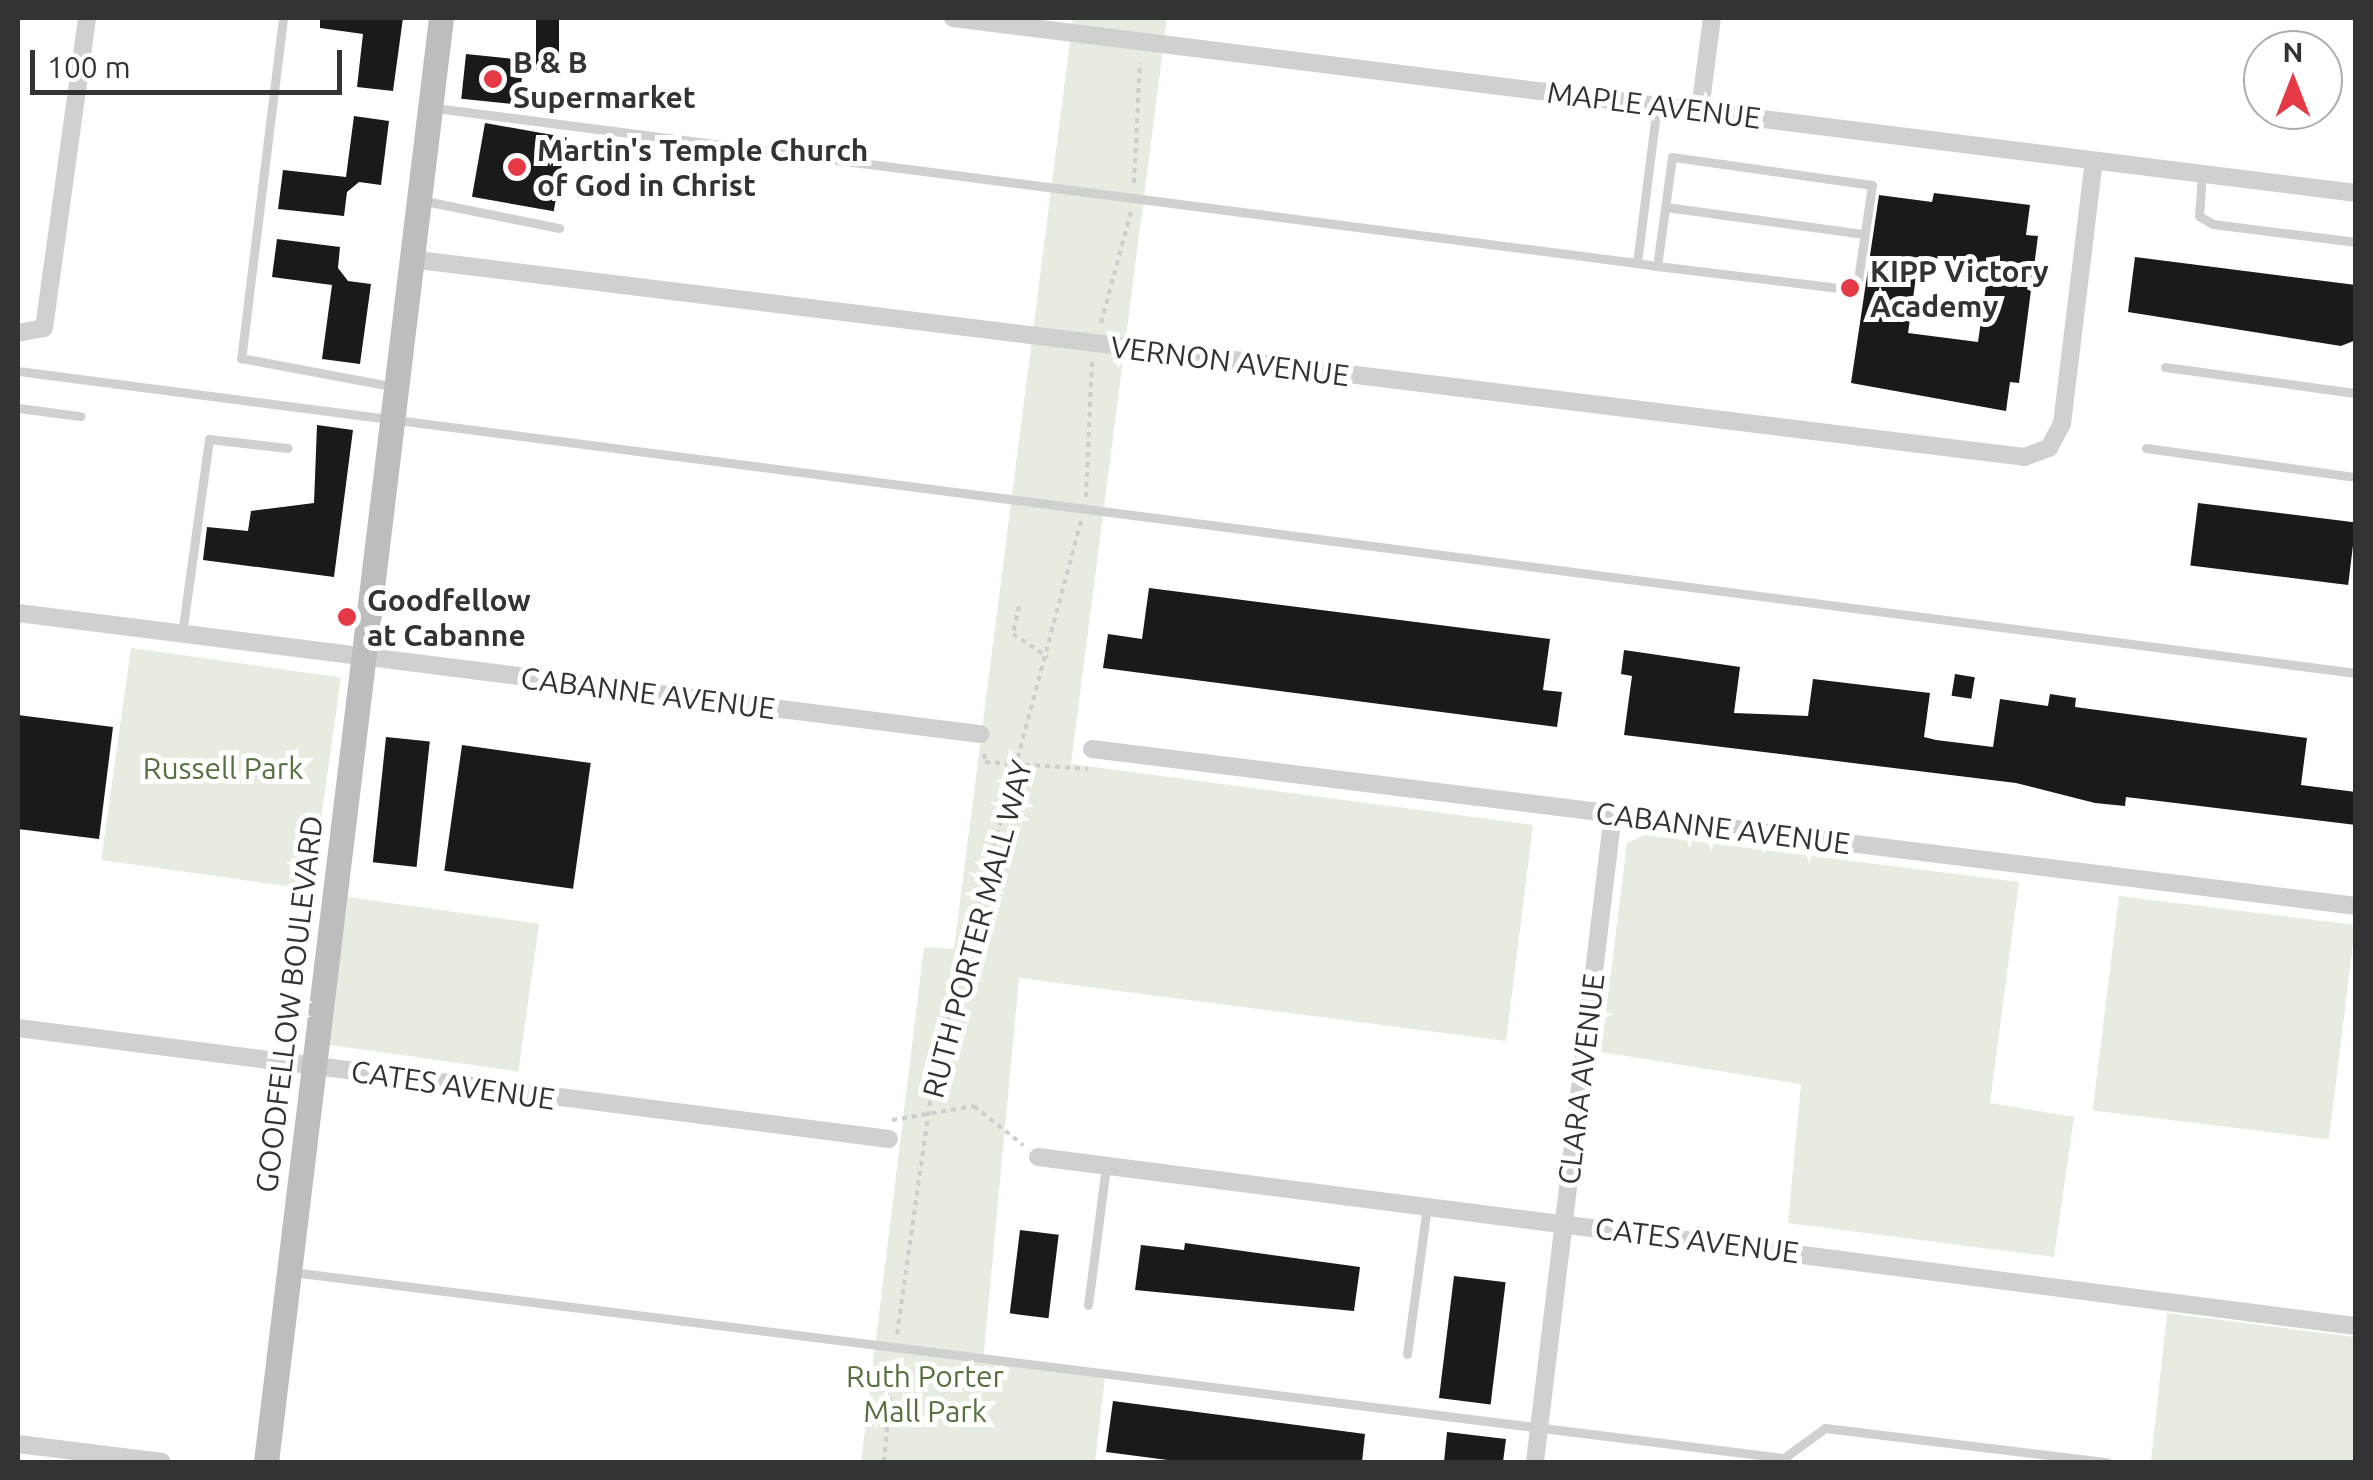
<!DOCTYPE html>
<html>
<head>
<meta charset="utf-8">
<style>
  body { margin:0 }
  #map { position:relative; width:2373px; height:1480px; overflow:hidden; background:#fff; font-family:Ubuntu,sans-serif }
  div>[style] { position:absolute }
  .green>* { inset:0; background:#e6ecdf; transform-origin:0 0 }
  .building>* { inset:0; background:#1a1a1a; transform-origin:0 0 }
  .path>* { height:4px; margin-top:-2px; transform-origin:0; background:repeating-linear-gradient(90deg,#cdcdcd 0 5px,transparent 0 10px) }
  .service>* { height:9px; margin:-4.5px; padding:0 4.5px; transform-origin:4.5px; border-radius:4.5px; background:#d0d0d0 }
  .minor>* { height:18px; margin:-9px; padding:0 9px; transform-origin:9px; border-radius:9px; background:#d0d0d0 }
  .secondary>* { height:25px; margin:-12.5px; padding:0 12.5px; transform-origin:12.5px; border-radius:12.5px; background:#bdbdbd }
  .dots>* { width:28px; height:28px; translate:-50% -50%; box-sizing:border-box; border:5px solid #fff; border-radius:50% }
  span { translate:-50% -50%; white-space:nowrap; text-align:center; line-height:1.15; -webkit-text-stroke:10px #fff; paint-order:stroke }
  .poi-label { font-size:30px; color:#333; font-weight:700 }
  .left { translate:0 -50%; text-align:left }
  .street-label { font-size:30px; color:#333 }
  .park-label { font-size:30px; color:#56703f }
  .frame { position:absolute; inset:0; border:20px solid #333; pointer-events:none }
  .north { position:absolute; left:2243px; top:30px; width:100px; height:100px; box-sizing:border-box; background:#fff; border:2px solid #adadad; border-radius:50%; rotate:0deg; font-size:28px; font-weight:700; line-height:40px; text-align:center; color:#333 }
  .north::after { content:''; display:block; margin:auto; width:35px; height:45px; background:#e63946; clip-path:polygon(50% 0,100% 100%,50% 72%,0 100%) }
  .scale { position:absolute; left:30px; top:50px; width:312px; height:45px; box-sizing:border-box; border:5px solid #333; border-top:0; padding-left:12px; font-size:30px; line-height:35px; white-space:nowrap; color:#333; -webkit-text-stroke:8px #fff; paint-order:stroke }
</style>
</head>
<body>
<div id="map">
  <div class="green">
    <i style="clip-path:polygon(1073px 18px,1167px 18px,1071px 764px,1533px 825px,1506px 1041px,1019px 978px,983px 1362px,1105px 1377px,1095px 1462px,861px 1462px,924px 947px,954px 949px)"></i>
    <i style="left:131px;top:648px;width:212px;height:214px;rotate:8deg"></i>
    <i style="clip-path:polygon(1645px 835px,2019px 882px,1990px 1103px,2074px 1117px,2054px 1257px,1788px 1223px,1801px 1084px,1601px 1052px,1627px 843px)"></i>
    <i style="left:2119px;top:896px;width:238px;height:216px;rotate:7deg"></i>
    <i style="left:348px;top:897px;width:193px;height:149px;rotate:8deg"></i>
    <i style="clip-path:polygon(2167px 1313px,2355px 1337px,2355px 1462px,2151px 1461px)"></i>
  </div>
  <div class="building">
    <i style="clip-path:polygon(320px 18px,403px 18px,393px 91px,357px 87px,363px 34px,320px 28px)"></i>
    <i style="left:536px;top:18px;width:23px;height:52px"></i>
    <i style="left:466px;top:54px;width:58px;height:45px;rotate:6deg"></i>
    <i style="clip-path:polygon(354px 116px,389px 121px,381px 185px,359px 182px,347px 192px,344px 216px,278px 209px,283px 170px,346px 177px)"></i>
    <i style="left:485px;top:123px;width:83px;height:75px;rotate:10deg"></i>
    <i style="clip-path:polygon(evenodd,1934px 193px,2030px 205px,2026px 235px,2038px 236px,2019px 383px,2010px 382px,2006px 411px,1851px 383px,1879px 195px,1932px 202px,1934px 193px,1919px 256px,1989px 265px,1978px 342px,1908px 333px,1919px 256px)"></i>
    <i style="clip-path:polygon(277px 239px,340px 247px,338px 268px,348px 281px,371px 284px,360px 364px,322px 359px,332px 285px,272px 277px)"></i>
    <i style="clip-path:polygon(2135px 257px,2356px 285px,2356px 340px,2341px 346px,2128px 312px)"></i>
    <i style="clip-path:polygon(317px 425px,353px 430px,334px 577px,203px 560px,207px 527px,248px 531px,251px 511px,314px 503px)"></i>
    <i style="left:2198px;top:503px;width:159px;height:63px;rotate:7deg"></i>
    <i style="clip-path:polygon(1149px 588px,1550px 639px,1543px 690px,1562px 692px,1557px 727px,1103px 668px,1108px 634px,1142px 639px)"></i>
    <i style="clip-path:polygon(1624px 650px,1740px 667px,1734px 713px,1808px 716px,1813px 679px,1930px 693px,1924px 737px,1936px 740px,1993px 747px,2000px 699px,2048px 706px,2050px 694px,2076px 698px,2075px 707px,2307px 738px,2301px 785px,2356px 792px,2356px 825px,2126px 797px,2125px 806px,2095px 803px,2016px 783px,1624px 735px,1632px 676px,1621px 674px)"></i>
    <i style="left:1955px;top:674px;width:20px;height:22px;rotate:9deg"></i>
    <i style="clip-path:polygon(18px 715px,113px 727px,99px 839px,18px 829px)"></i>
    <i style="left:386px;top:737px;width:44px;height:126px;rotate:6deg"></i>
    <i style="left:462px;top:745px;width:130px;height:127px;rotate:8deg"></i>
    <i style="left:1020px;top:1230px;width:39px;height:84px;rotate:7deg"></i>
    <i style="clip-path:polygon(1185px 1243px,1360px 1267px,1354px 1311px,1135px 1290px,1141px 1245px,1184px 1250px)"></i>
    <i style="left:1454px;top:1276px;width:52px;height:123px;rotate:7deg"></i>
    <i style="clip-path:polygon(1113px 1401px,1365px 1434px,1362px 1462px,1183px 1462px,1106px 1452px)"></i>
    <i style="clip-path:polygon(1447px 1432px,1506px 1439px,1503px 1462px,1444px 1462px)"></i>
  </div>
  <div class="path">
    <i style="left:1134px;top:183px;width:121px;rotate:-87.2deg"></i>
    <i style="left:1101px;top:323px;width:115px;rotate:-74.9deg"></i>
    <i style="left:1086px;top:497px;width:135px;rotate:-87.5deg"></i>
    <i style="left:1019px;top:606px;width:29px;rotate:102deg"></i>
    <i style="left:1013px;top:634px;width:42px;rotate:33.3deg"></i>
    <i style="left:984px;top:754px;width:8px;rotate:83deg"></i>
    <i style="left:985px;top:762px;width:103px;rotate:3.9deg"></i>
    <i style="left:892px;top:1120px;width:83px;rotate:-9.7deg"></i>
    <i style="left:974px;top:1106px;width:63px;rotate:38.5deg"></i>
    <i style="left:897px;top:1334px;width:270px;rotate:-81.9deg"></i>
    <i style="left:935px;top:1067px;width:565px;rotate:-75.03deg"></i>
    <i style="left:884px;top:1462px;width:99px;rotate:-84.8deg"></i>
  </div>
  <div class="service">
    <i style="left:283px;top:18px;width:343px;rotate:97deg"></i>
    <i style="left:241px;top:358px;width:153px;rotate:10.6deg"></i>
    <i style="left:435px;top:108px;width:1212px;rotate:7.35deg"></i>
    <i style="left:1637px;top:263px;width:159px;rotate:-82.8deg"></i>
    <i style="left:2202px;top:174px;width:42px;rotate:94.1deg"></i>
    <i style="left:2199px;top:216px;width:16px;rotate:30deg"></i>
    <i style="left:2213px;top:224px;width:144px;rotate:7.2deg"></i>
    <i style="left:420px;top:200px;width:142px;rotate:11.4deg"></i>
    <i style="left:1666px;top:207px;width:200px;rotate:7.8deg"></i>
    <i style="left:1637px;top:263px;width:20px;rotate:9deg"></i>
    <i style="left:1657px;top:266px;width:191px;rotate:6.9deg"></i>
    <i style="left:1847px;top:289px;width:14px;rotate:-39deg"></i>
    <i style="left:1858px;top:280px;width:96px;rotate:-81.6deg"></i>
    <i style="left:1872px;top:185px;width:202px;rotate:-172deg"></i>
    <i style="left:1672px;top:157px;width:110px;rotate:97.8deg"></i>
    <i style="left:2165px;top:367px;width:193px;rotate:7.8deg"></i>
    <i style="left:18px;top:371px;width:2357px;rotate:7.36deg"></i>
    <i style="left:18px;top:408px;width:63px;rotate:7.4deg"></i>
    <i style="left:2146px;top:448px;width:212px;rotate:7.9deg"></i>
    <i style="left:182px;top:634px;width:197px;rotate:-82.1deg"></i>
    <i style="left:209px;top:439px;width:79px;rotate:6.6deg"></i>
    <i style="left:292px;top:1272px;width:1504px;rotate:7.11deg"></i>
    <i style="left:1784px;top:1458px;width:51px;rotate:-36.2deg"></i>
    <i style="left:1825px;top:1428px;width:284px;rotate:6.9deg"></i>
    <i style="left:1088px;top:1305px;width:140px;rotate:-82.6deg"></i>
    <i style="left:1407px;top:1354px;width:149px;rotate:-82.3deg"></i>
  </div>
  <div class="minor">
    <i style="left:953px;top:18px;width:1414px;rotate:7.11deg"></i>
    <i style="left:1700px;top:110px;width:93px;rotate:-82.6deg"></i>
    <i style="left:410px;top:259px;width:1626px;rotate:6.99deg"></i>
    <i style="left:2024px;top:457px;width:27px;rotate:-20deg"></i>
    <i style="left:2049px;top:448px;width:27px;rotate:-62deg"></i>
    <i style="left:2062px;top:424px;width:265px;rotate:-83.1deg"></i>
    <i style="left:18px;top:333px;width:26px;rotate:-11deg"></i>
    <i style="left:44px;top:328px;width:313px;rotate:-82.1deg"></i>
    <i style="left:18px;top:613px;width:970px;rotate:7.17deg"></i>
    <i style="left:1092px;top:749px;width:1274px;rotate:7.08deg"></i>
    <i style="left:18px;top:1028px;width:878px;rotate:7.26deg"></i>
    <i style="left:1038px;top:1157px;width:1329px;rotate:7.31deg"></i>
    <i style="left:18px;top:1444px;width:145px;rotate:7.1deg"></i>
    <i style="left:1535px;top:1462px;width:653px;rotate:-83.14deg"></i>
  </div>
  <div class="secondary">
    <i style="left:266px;top:1462px;width:1455px;rotate:-83.09deg"></i>
  </div>
  <div class="dots">
    <i style="left:493px;top:79px;background:#e63946"></i>
    <i style="left:517px;top:167px;background:#e63946"></i>
    <i style="left:1850px;top:288px;background:#e63946"></i>
    <i style="left:347px;top:617px;background:#e63946"></i>
  </div>
  <div class="poi-label">
    <span class="left" style="left:513px;top:79px">B &amp; B<br>Supermarket</span>
    <span class="left" style="left:537px;top:167px">Martin's Temple Church<br>of God in Christ</span>
    <span class="left" style="left:1870px;top:288px">KIPP Victory<br>Academy</span>
    <span class="left" style="left:367px;top:617px">Goodfellow<br>at Cabanne</span>
  </div>
  <div class="street-label">
    <span style="left:1654px;top:105px;rotate:7deg">MAPLE AVENUE</span>
    <span style="left:1230px;top:361px;rotate:7deg">VERNON AVENUE</span>
    <span style="left:648px;top:693px;rotate:7deg">CABANNE AVENUE</span>
    <span style="left:1723px;top:828px;rotate:7deg">CABANNE AVENUE</span>
    <span style="left:977px;top:929px;rotate:-75deg">RUTH PORTER MALL WAY</span>
    <span style="left:289px;top:1004px;rotate:-83deg">GOODFELLOW BOULEVARD</span>
    <span style="left:1581px;top:1079px;rotate:-83deg">CLARA AVENUE</span>
    <span style="left:453px;top:1085px;rotate:8deg">CATES AVENUE</span>
    <span style="left:1697px;top:1240px;rotate:7deg">CATES AVENUE</span>
  </div>
  <div class="park-label">
    <span style="left:223px;top:768px">Russell Park</span>
    <span style="left:925px;top:1393px">Ruth Porter<br>Mall Park</span>
  </div>
  <div class="frame"></div>
  <div class="north">N</div>
  <div class="scale">100 m</div>
</div>
</body>
</html>
